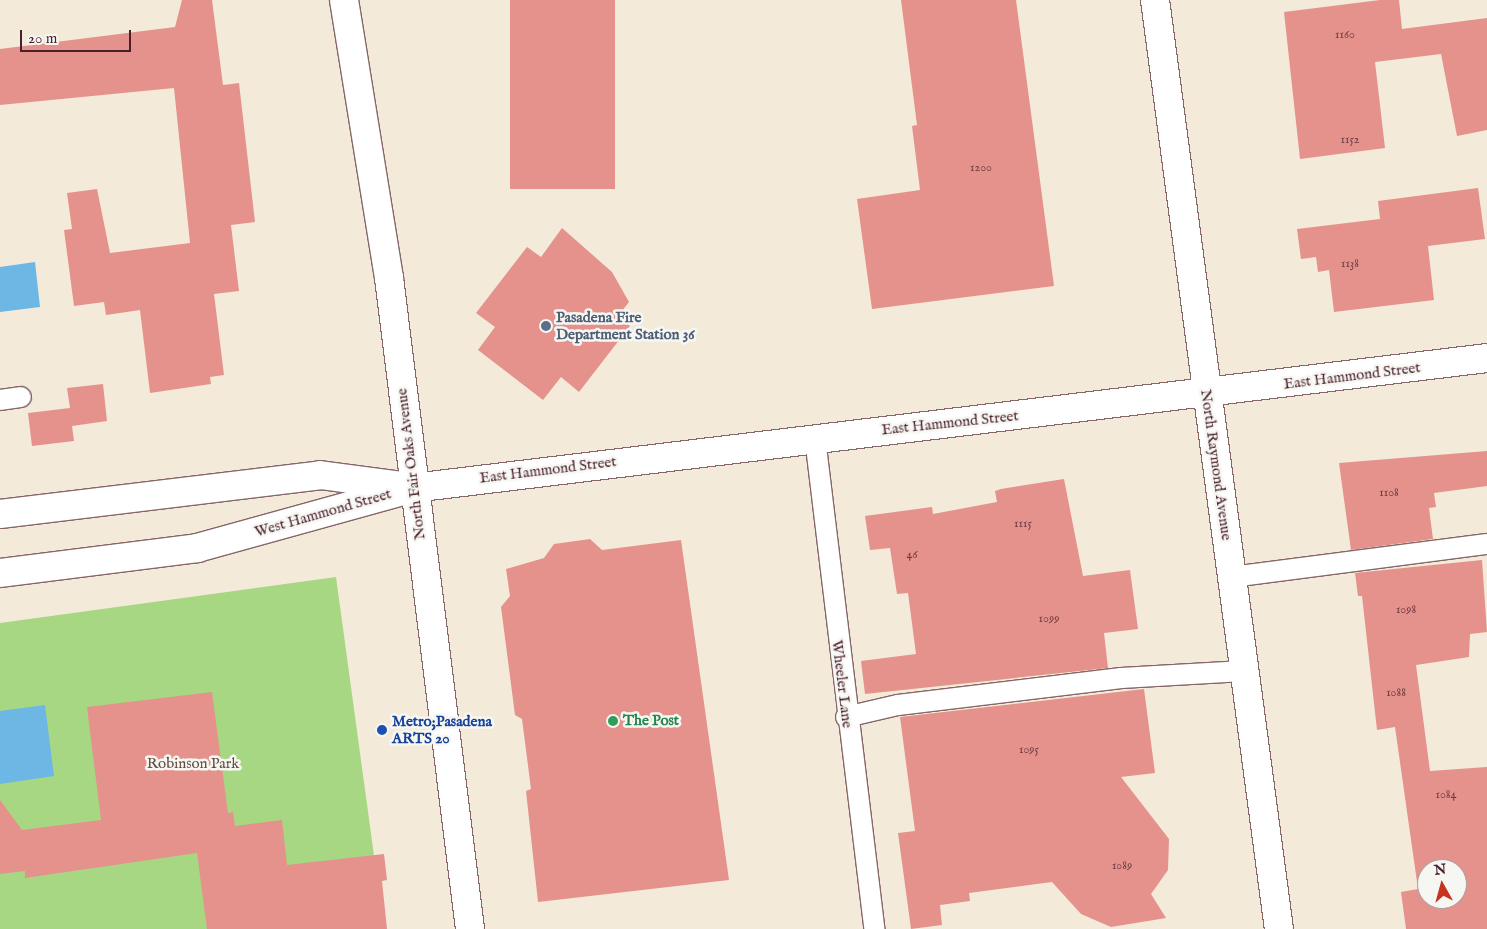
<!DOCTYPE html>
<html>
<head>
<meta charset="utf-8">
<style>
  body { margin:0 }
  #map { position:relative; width:1487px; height:929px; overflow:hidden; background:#f4ead9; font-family:"IM FELL English",serif }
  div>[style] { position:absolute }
  .green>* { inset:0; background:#a8d784 }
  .water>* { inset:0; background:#6db7e5 }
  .building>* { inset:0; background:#e4928b; transform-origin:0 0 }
  .roads { filter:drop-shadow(1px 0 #866668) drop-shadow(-1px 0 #866668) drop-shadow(0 1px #866668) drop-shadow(0 -1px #866668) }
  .service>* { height:20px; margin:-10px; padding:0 10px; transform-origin:10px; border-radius:10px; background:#fff }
  .minor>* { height:28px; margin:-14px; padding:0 14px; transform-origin:14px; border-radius:14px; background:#fff }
  .tertiary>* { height:28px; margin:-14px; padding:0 14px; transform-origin:14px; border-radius:14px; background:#fff }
  .primary>* { height:28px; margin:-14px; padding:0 14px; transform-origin:14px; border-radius:14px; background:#fff }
  .dots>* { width:14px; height:14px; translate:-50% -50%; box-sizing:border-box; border:2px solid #f6f6f2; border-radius:50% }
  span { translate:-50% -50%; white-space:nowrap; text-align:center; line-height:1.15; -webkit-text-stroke:5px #f6f6f2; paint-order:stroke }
  .number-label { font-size:12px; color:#703c43 }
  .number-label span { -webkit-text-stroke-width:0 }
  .service-label { font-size:15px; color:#4e5e75; font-weight:700 }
  .left { translate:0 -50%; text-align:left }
  .street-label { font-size:15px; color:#4a1f2b }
  .transit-label { font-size:15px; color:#164399; font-weight:700 }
  .leisure-label { font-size:15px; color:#27864d; font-weight:700 }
  .park-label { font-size:15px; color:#624d41 }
  .north { position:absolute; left:1417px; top:859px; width:50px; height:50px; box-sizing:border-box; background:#f6f6f2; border:1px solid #b1a0a2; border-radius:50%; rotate:353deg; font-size:14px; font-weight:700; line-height:20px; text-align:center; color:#4a1f2b }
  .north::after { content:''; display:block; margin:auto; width:18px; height:22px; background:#c8321e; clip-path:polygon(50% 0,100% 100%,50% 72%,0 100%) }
  .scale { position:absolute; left:20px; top:30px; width:111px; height:22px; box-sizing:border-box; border:2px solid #4a1f2b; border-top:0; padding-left:6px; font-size:15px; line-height:18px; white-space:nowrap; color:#4a1f2b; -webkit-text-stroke:4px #f6f6f2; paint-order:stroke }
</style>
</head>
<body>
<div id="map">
  <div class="green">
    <i style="clip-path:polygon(336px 577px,384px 929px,0 929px,0 623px)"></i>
  </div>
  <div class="water">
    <i style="clip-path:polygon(35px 262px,40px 307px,0 312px,0 267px)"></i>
    <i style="clip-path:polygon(45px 705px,54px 776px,0 784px,0 711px)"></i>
  </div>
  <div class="building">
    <i style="clip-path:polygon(182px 0,212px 0,223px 85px,239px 83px,255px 222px,231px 225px,239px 291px,214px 294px,224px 375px,210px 377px,211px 384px,150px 393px,140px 310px,106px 315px,104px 302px,74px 306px,64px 230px,72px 229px,67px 193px,97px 189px,110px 253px,190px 243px,174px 88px,0 105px,0 49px,175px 27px)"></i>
    <i style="left:510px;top:0;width:105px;height:189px"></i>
    <i style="clip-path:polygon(901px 0,1016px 0,1054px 286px,872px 309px,857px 199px,920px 190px,912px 126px,917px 125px)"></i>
    <i style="clip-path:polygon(1380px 0,1399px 0,1402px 29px,1487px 18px,1487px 130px,1457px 136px,1441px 54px,1375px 62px,1385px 148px,1300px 159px,1284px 12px)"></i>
    <i style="clip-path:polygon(1478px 188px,1485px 239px,1428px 246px,1434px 300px,1334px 312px,1329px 270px,1318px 272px,1316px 257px,1301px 259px,1297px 229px,1380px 219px,1378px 201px)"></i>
    <i style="clip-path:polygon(562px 228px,612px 272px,629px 302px,618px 316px,630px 326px,579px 392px,561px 377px,543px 400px,478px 350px,495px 327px,476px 313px,527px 247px,541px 257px)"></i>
    <i style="clip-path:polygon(103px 384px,107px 421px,72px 426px,74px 441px,32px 446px,28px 413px,70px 408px,67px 388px)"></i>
    <i style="clip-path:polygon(1487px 451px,1487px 486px,1434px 493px,1436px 507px,1429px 508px,1433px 539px,1351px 550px,1339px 463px)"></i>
    <i style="clip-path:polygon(1064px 479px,1083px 576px,1130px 570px,1138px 629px,1104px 633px,1108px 668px,865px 694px,861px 661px,916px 654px,908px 593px,897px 594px,890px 548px,870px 550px,865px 516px,932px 507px,933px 514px,997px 502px,995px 491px,1001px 489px)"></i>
    <i style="clip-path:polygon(590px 539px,602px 550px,681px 540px,729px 880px,538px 902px,526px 791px,531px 789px,522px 719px,515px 715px,501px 607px,510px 596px,506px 569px,544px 558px,554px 544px)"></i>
    <i style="clip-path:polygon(evenodd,1482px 560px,1487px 632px,1470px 634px,1469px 657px,1416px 665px,1430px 771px,1487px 767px,1487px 929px,1406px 929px,1401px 892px,1418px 889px,1395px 727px,1377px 730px,1362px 596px,1358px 596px,1355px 573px,1482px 560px,1427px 869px,1457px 869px,1457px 899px,1427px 899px,1427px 869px)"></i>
    <i style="clip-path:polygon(1144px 689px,1155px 773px,1121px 777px,1169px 839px,1168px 870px,1151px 894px,1166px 918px,1111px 927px,1081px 914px,1052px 882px,969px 893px,970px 901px,940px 905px,942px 925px,911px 929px,898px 833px,915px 831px,900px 717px)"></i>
    <i style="clip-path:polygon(212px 692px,228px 813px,233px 812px,235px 826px,282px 820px,287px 865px,384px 854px,387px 880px,382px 881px,387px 929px,207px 929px,197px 853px,25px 878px,25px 871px,0 874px,0 800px,22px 830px,101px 820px,87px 707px)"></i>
  </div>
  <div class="roads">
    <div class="service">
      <i style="left:0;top:400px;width:21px;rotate:-8deg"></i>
      <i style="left:815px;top:438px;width:495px;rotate:83.1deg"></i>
      <i style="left:1232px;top:577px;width:257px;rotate:-7.4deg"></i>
      <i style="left:846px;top:717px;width:53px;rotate:-13deg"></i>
      <i style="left:898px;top:705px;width:225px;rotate:-6.9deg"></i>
      <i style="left:1121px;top:678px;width:123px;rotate:-3.3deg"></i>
    </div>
    <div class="minor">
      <i style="left:413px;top:488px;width:1082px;rotate:-6.9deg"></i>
    </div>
    <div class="tertiary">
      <i style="left:1155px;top:0;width:937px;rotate:82.4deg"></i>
      <i style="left:0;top:514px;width:322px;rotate:-6.9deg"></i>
      <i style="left:320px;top:475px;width:82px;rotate:7.7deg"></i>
      <i style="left:0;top:573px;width:199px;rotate:-7.2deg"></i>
      <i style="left:197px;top:548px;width:224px;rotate:-15.5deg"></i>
    </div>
    <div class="primary">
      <i style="left:344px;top:0;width:282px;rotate:80.8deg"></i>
      <i style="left:389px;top:278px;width:656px;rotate:82.91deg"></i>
    </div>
  </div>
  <div class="dots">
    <i style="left:546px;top:326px;background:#5c6f8a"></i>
    <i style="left:613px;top:721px;background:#2e9e5b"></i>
    <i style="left:382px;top:730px;background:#1a4fb4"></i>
  </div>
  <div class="number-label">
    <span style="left:1345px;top:35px">1160</span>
    <span style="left:1350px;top:140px">1152</span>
    <span style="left:981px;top:168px">1200</span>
    <span style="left:1350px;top:264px">1138</span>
    <span style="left:1389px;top:493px">1108</span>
    <span style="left:1023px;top:524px">1115</span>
    <span style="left:912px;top:555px">46</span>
    <span style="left:1406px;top:610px">1098</span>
    <span style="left:1049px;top:619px">1099</span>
    <span style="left:1396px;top:693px">1088</span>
    <span style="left:1029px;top:750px">1095</span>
    <span style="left:1446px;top:795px">1084</span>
    <span style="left:1122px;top:866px">1089</span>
  </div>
  <div class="service-label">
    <span class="left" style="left:556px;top:326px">Pasadena Fire<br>Department Station 36</span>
  </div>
  <div class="street-label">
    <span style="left:1352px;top:376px;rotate:-7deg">East Hammond Street</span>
    <span style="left:950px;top:423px;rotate:-6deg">East Hammond Street</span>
    <span style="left:411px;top:464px;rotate:-97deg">North Fair Oaks Avenue</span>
    <span style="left:1216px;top:465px;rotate:82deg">North Raymond Avenue</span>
    <span style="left:548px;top:470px;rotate:-7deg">East Hammond Street</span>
    <span style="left:323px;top:513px;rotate:-16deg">West Hammond Street</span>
    <span style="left:842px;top:684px;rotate:83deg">Wheeler Lane</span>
  </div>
  <div class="transit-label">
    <span class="left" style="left:392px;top:730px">Metro;Pasadena<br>ARTS 20</span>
  </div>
  <div class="leisure-label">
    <span class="left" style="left:623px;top:721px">The Post</span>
  </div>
  <div class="park-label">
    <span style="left:193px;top:764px">Robinson Park</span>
  </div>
  <div class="north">N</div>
  <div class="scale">20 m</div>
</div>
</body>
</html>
